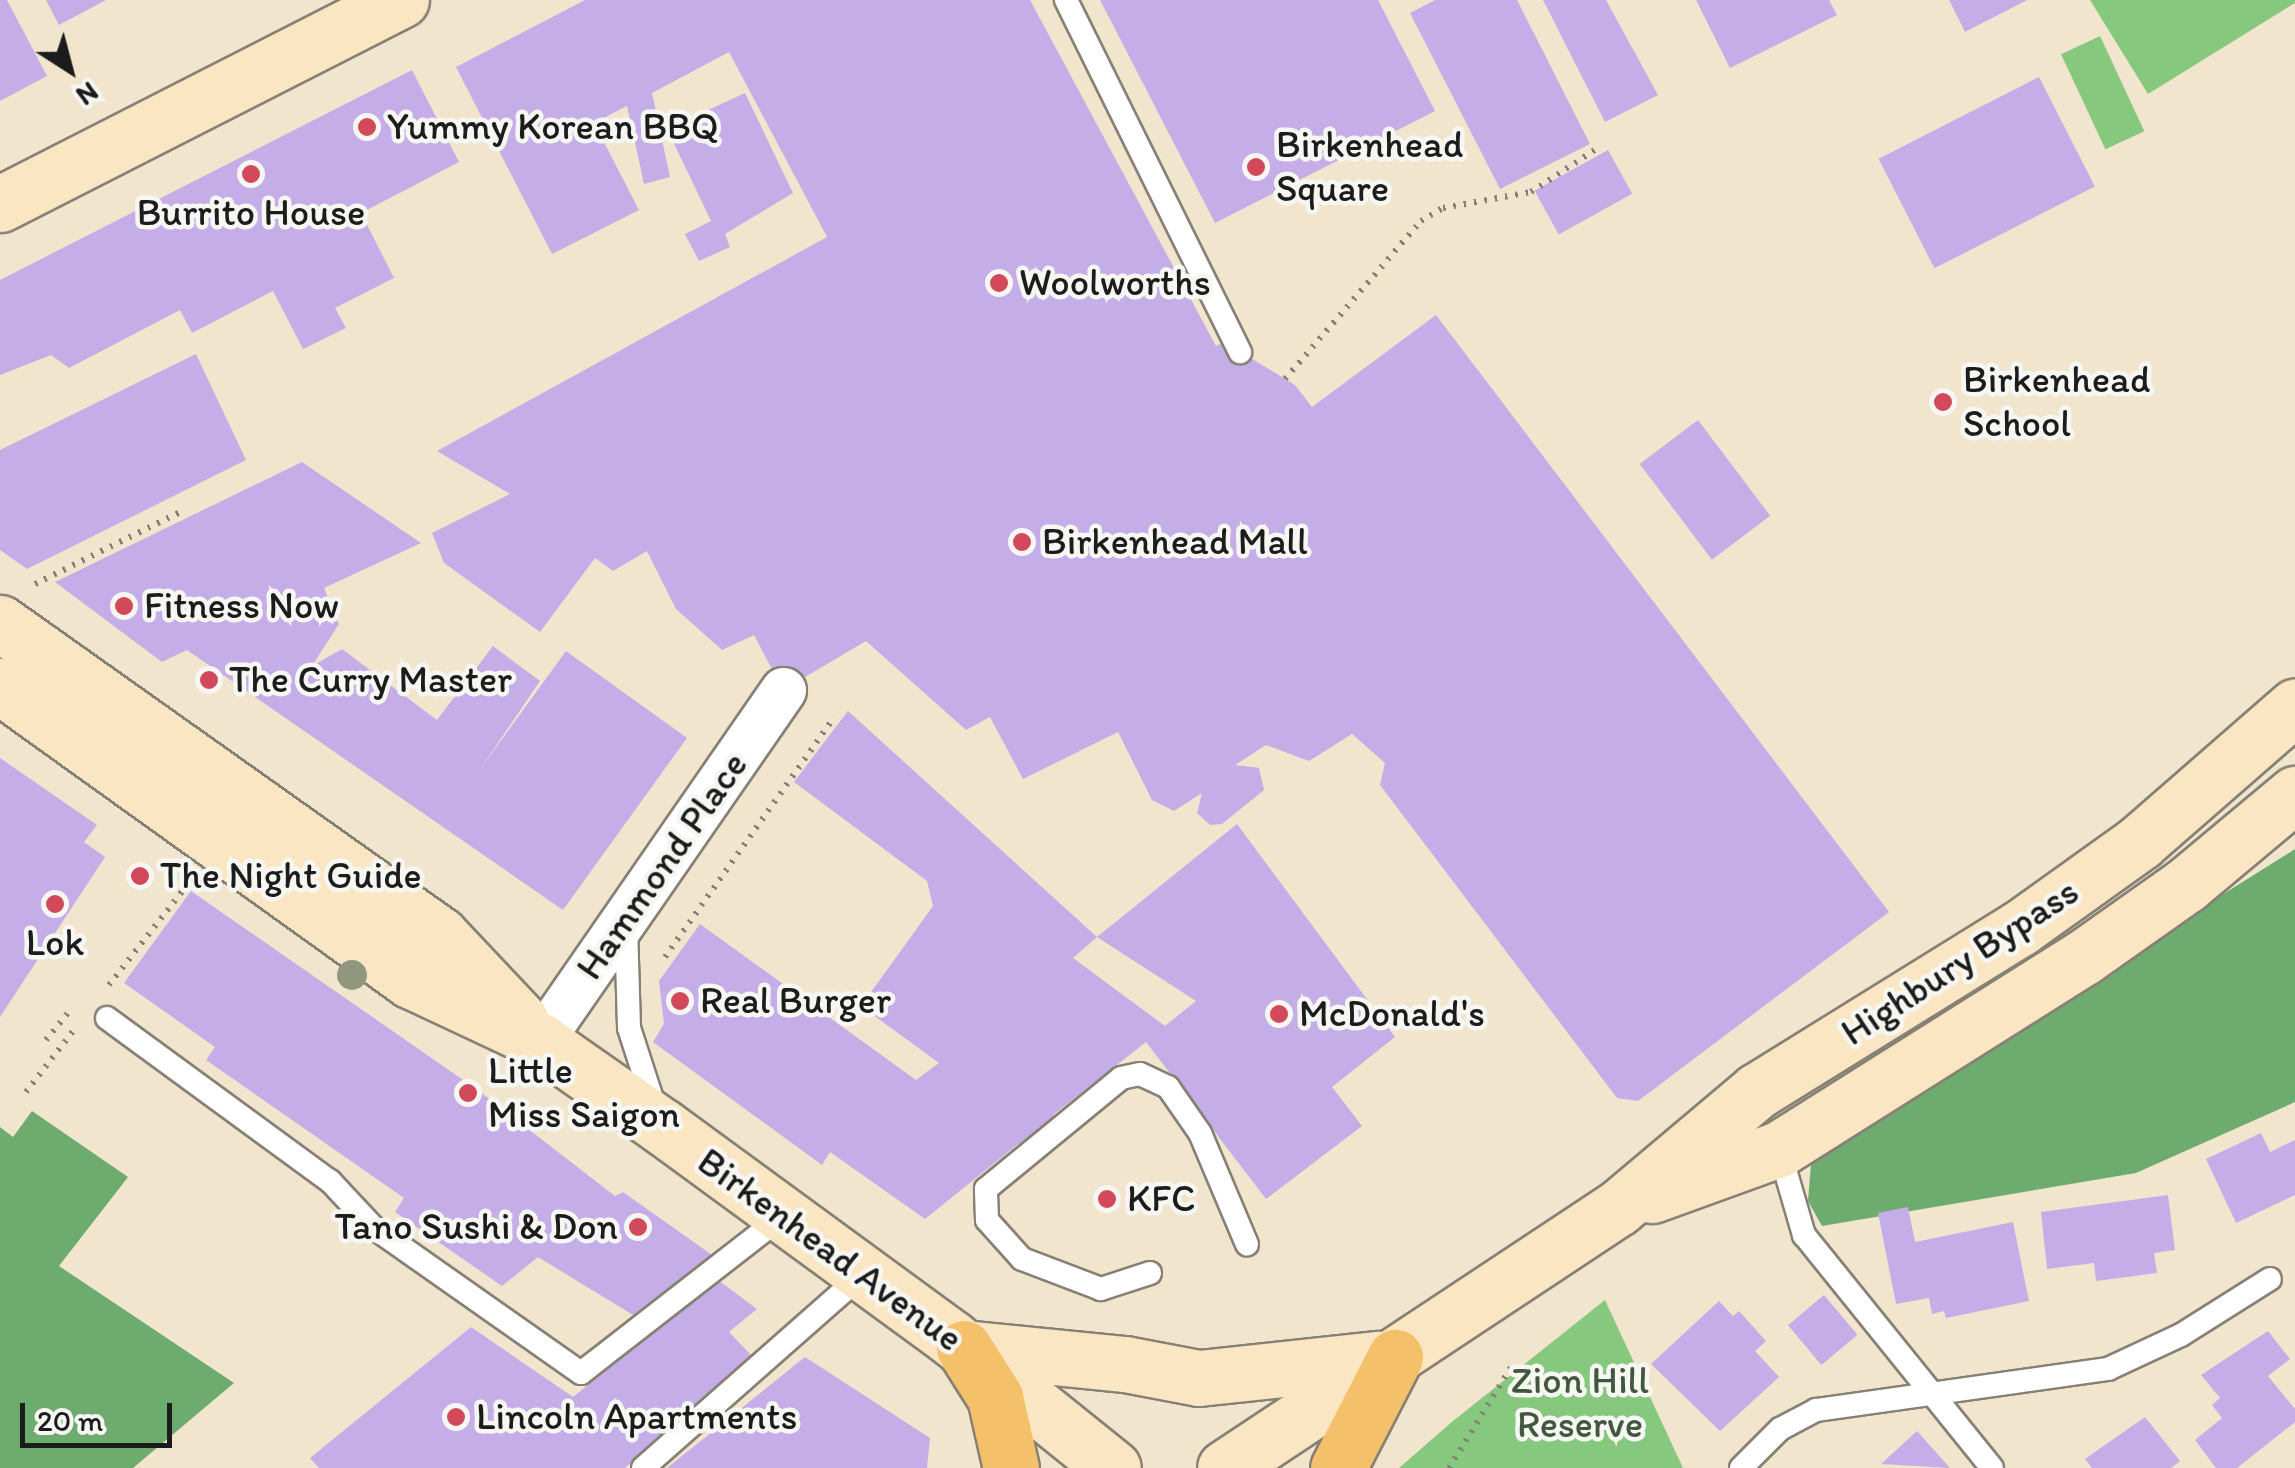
<!DOCTYPE html>
<html>
<head>
<meta charset="utf-8">
<style>
  body { margin:0 }
  #map { position:relative; width:2295px; height:1468px; overflow:hidden; background:#f2e5ce; font-family:Itim,sans-serif }
  div>[style] { position:absolute }
  .green>* { inset:0; background:#87c87f; transform-origin:0 0 }
  .forest>* { inset:0; background:#6dac6e }
  .building>* { inset:0; background:#c5ade7; transform-origin:0 0 }
  .path>* { height:6px; margin-top:-3px; transform-origin:0; background:repeating-linear-gradient(90deg,#878075 0 2.5px,transparent 0 10.5px) }
  .roads { filter:drop-shadow(2px 0 #878075) drop-shadow(-2px 0 #878075) drop-shadow(0 2px #878075) drop-shadow(0 -2px #878075) }
  .service>* { height:22px; margin:-11px; padding:0 11px; transform-origin:11px; border-radius:11px; background:#fff }
  .minor>* { height:45px; margin:-22.5px; padding:0 22.5px; transform-origin:22.5px; border-radius:22.5px; background:#fff }
  .secondary>* { height:55px; margin:-27.5px; padding:0 27.5px; transform-origin:27.5px; border-radius:27.5px; background:#fbe6c3 }
  .primary>* { height:55px; margin:-27.5px; padding:0 27.5px; transform-origin:27.5px; border-radius:27.5px; background:#f4c16a }
  .trees>* { width:30px; height:30px; margin:-15px; border-radius:50%; background:#91977f }
  .dots>* { width:28px; height:28px; translate:-50% -50%; box-sizing:border-box; border:5px solid #f6f6f2; border-radius:50% }
  span { translate:-50% -50%; white-space:nowrap; text-align:center; line-height:1.15; -webkit-text-stroke:9px #f6f6f2; paint-order:stroke }
  .poi-label { font-size:38px; color:#1c1c1c }
  .left { translate:0 -50%; text-align:left }
  .right { translate:-100% -50%; text-align:right }
  .street-label { font-size:38px; color:#1c1c1c }
  .park-label { font-size:38px; color:#41583f }
  .north { position:absolute; left:20px; top:20px; width:100px; height:100px; -webkit-text-stroke:8px #f6f6f2; paint-order:stroke; rotate:144deg; font-size:28px; font-weight:700; line-height:40px; text-align:center; color:#1c1c1c }
  .north::after { content:''; display:block; margin:auto; width:35px; height:45px; background:#1c1c1c; clip-path:polygon(50% 0,100% 100%,50% 72%,0 100%) }
  .scale { position:absolute; left:20px; top:1403px; width:152px; height:45px; box-sizing:border-box; border:5px solid #1c1c1c; border-top:0; padding-left:12px; font-size:30px; line-height:35px; white-space:nowrap; color:#1c1c1c; -webkit-text-stroke:8px #f6f6f2; paint-order:stroke }
</style>
</head>
<body>
<div id="map">
  <div class="green">
    <i style="clip-path:polygon(2090px 0,2295px 0,2295px 3px,2148px 94px)"></i>
    <i style="left:2100px;top:36px;width:105px;height:43px;rotate:65deg"></i>
    <i style="clip-path:polygon(1605px 1300px,1683px 1468px,1399px 1468px,1453px 1421px)"></i>
  </div>
  <div class="forest">
    <i style="clip-path:polygon(2295px 849px,2295px 1102px,2136px 1173px,1822px 1226px,1808px 1201px,1812px 1152px)"></i>
    <i style="clip-path:polygon(32px 1111px,128px 1177px,59px 1266px,234px 1383px,133px 1468px,0 1468px,0 1127px,13px 1137px)"></i>
  </div>
  <div class="building">
    <i style="clip-path:polygon(0 0,7px 0,47px 76px,0 101px)"></i>
    <i style="clip-path:polygon(46px 0,106px 0,59px 25px)"></i>
    <i style="clip-path:polygon(585px 0,1030px 0,1216px 346px,1224px 342px,1295px 385px,1312px 407px,1436px 315px,1889px 912px,1638px 1101px,1617px 1098px,1380px 785px,1385px 763px,1352px 734px,1309px 761px,1266px 745px,1235px 765px,1259px 768px,1264px 790px,1222px 824px,1210px 825px,1197px 813px,1202px 793px,1174px 811px,1152px 800px,1118px 732px,1023px 779px,990px 717px,966px 730px,866px 641px,783px 690px,754px 635px,722px 650px,676px 609px,647px 551px,613px 571px,595px 558px,540px 632px,444px 563px,432px 533px,510px 494px,437px 451px,827px 237px,729px 52px,652px 93px,670px 177px,644px 184px,627px 106px,594px 123px,639px 210px,552px 254px,456px 67px)"></i>
    <i style="clip-path:polygon(1100px 0,1378px 0,1435px 111px,1215px 223px)"></i>
    <i style="clip-path:polygon(1435px 0,1517px 0,1590px 144px,1500px 189px,1410px 13px)"></i>
    <i style="clip-path:polygon(1543px 0,1606px 0,1658px 95px,1605px 122px)"></i>
    <i style="clip-path:polygon(1696px 0,1829px 0,1837px 15px,1730px 68px)"></i>
    <i style="clip-path:polygon(1949px 0,2027px 0,1965px 32px)"></i>
    <i style="clip-path:polygon(412px 70px,459px 162px,361px 213px,394px 278px,335px 308px,346px 328px,303px 349px,273px 291px,192px 333px,180px 310px,69px 368px,51px 355px,0 375px,0 280px)"></i>
    <i style="left:2039px;top:77px;width:123px;height:180px;rotate:63deg"></i>
    <i style="clip-path:polygon(745px 93px,793px 193px,725px 234px,730px 247px,699px 261px,685px 234px,711px 221px,667px 129px)"></i>
    <i style="left:1608px;top:150px;width:50px;height:84px;rotate:61deg"></i>
    <i style="clip-path:polygon(196px 354px,246px 460px,27px 569px,0 550px,0 450px)"></i>
    <i style="left:1698px;top:420px;width:120px;height:73px;rotate:53deg"></i>
    <i style="clip-path:polygon(302px 462px,421px 543px,324px 588px,339px 624px,312px 666px,342px 649px,437px 720px,493px 646px,540px 681px,481px 768px,566px 651px,687px 738px,563px 910px,187px 650px,162px 662px,55px 582px)"></i>
    <i style="clip-path:polygon(evenodd,848px 711px,1097px 937px,1237px 824px,1395px 1037px,1332px 1087px,1362px 1126px,1266px 1199px,1146px 1042px,1053px 1115px,1068px 1133px,1032px 1162px,1018px 1144px,925px 1219px,830px 1152px,822px 1165px,653px 1042px,664px 1024px,659px 981px,700px 924px,916px 1080px,939px 1063px,861px 1006px,933px 906px,927px 881px,794px 782px,848px 711px,1097px 937px,1196px 1001px,1165px 1026px,1073px 958px,1097px 937px)"></i>
    <i style="clip-path:polygon(0 758px,97px 825px,84px 842px,105px 857px,0 1017px)"></i>
    <i style="clip-path:polygon(191px 891px,479px 1091px,615px 1196px,623px 1192px,712px 1255px,633px 1315px,538px 1257px,502px 1286px,395px 1212px,404px 1198px,206px 1060px,215px 1047px,124px 983px)"></i>
    <i style="clip-path:polygon(2261px 1133px,2270px 1152px,2295px 1140px,2295px 1195px,2236px 1223px,2206px 1159px)"></i>
    <i style="clip-path:polygon(2168px 1195px,2175px 1250px,2154px 1253px,2157px 1273px,2096px 1281px,2094px 1263px,2047px 1269px,2041px 1212px)"></i>
    <i style="clip-path:polygon(1908px 1207px,1915px 1242px,2013px 1222px,2029px 1301px,1946px 1318px,1944px 1311px,1932px 1314px,1929px 1298px,1896px 1304px,1878px 1213px)"></i>
    <i style="clip-path:polygon(718px 1280px,757px 1309px,729px 1332px,752px 1356px,625px 1468px,319px 1468px,310px 1458px,471px 1327px,573px 1397px)"></i>
    <i style="left:1824px;top:1295px;width:52px;height:47px;rotate:50deg"></i>
    <i style="clip-path:polygon(1719px 1301px,1733px 1316px,1739px 1311px,1766px 1341px,1755px 1351px,1779px 1377px,1720px 1431px,1651px 1364px)"></i>
    <i style="clip-path:polygon(2268px 1331px,2290px 1359px,2268px 1376px,2295px 1409px,2295px 1422px,2237px 1468px,2216px 1468px,2195px 1440px,2222px 1418px,2212px 1405px,2220px 1398px,2201px 1375px)"></i>
    <i style="clip-path:polygon(805px 1357px,930px 1438px,927px 1468px,667px 1468px)"></i>
    <i style="clip-path:polygon(2145px 1417px,2180px 1461px,2171px 1468px,2092px 1468px,2085px 1459px)"></i>
    <i style="clip-path:polygon(1917px 1431px,1950px 1468px,1881px 1464px)"></i>
  </div>
  <div class="path">
    <i style="left:1285px;top:379px;width:208px;rotate:-49.3deg"></i>
    <i style="left:1421px;top:221px;width:26px;rotate:-31deg"></i>
    <i style="left:1443px;top:208px;width:89px;rotate:-10.3deg"></i>
    <i style="left:1531px;top:192px;width:82px;rotate:-33.5deg"></i>
    <i style="left:35px;top:584px;width:166px;rotate:-26.4deg"></i>
    <i style="left:665px;top:957px;width:294px;rotate:-54.8deg"></i>
    <i style="left:109px;top:985px;width:128px;rotate:-52deg"></i>
    <i style="left:46px;top:1040px;width:38px;rotate:-51deg"></i>
    <i style="left:26px;top:1092px;width:78px;rotate:-52.3deg"></i>
    <i style="left:1449px;top:1468px;width:122px;rotate:-58.4deg"></i>
  </div>
  <div class="roads">
    <div class="service">
      <i style="left:1066px;top:0;width:393px;rotate:63.7deg"></i>
      <i style="left:626px;top:926px;width:102px;rotate:88.3deg"></i>
      <i style="left:629px;top:1028px;width:81px;rotate:72deg"></i>
      <i style="left:107px;top:1018px;width:276px;rotate:36.2deg"></i>
      <i style="left:330px;top:1181px;width:63px;rotate:46.9deg"></i>
      <i style="left:373px;top:1227px;width:254px;rotate:35.1deg"></i>
      <i style="left:581px;top:1373px;width:256px;rotate:-37.9deg"></i>
      <i style="left:1779px;top:1149px;width:90px;rotate:73.8deg"></i>
      <i style="left:1804px;top:1235px;width:299px;rotate:51.1deg"></i>
      <i style="left:1150px;top:1273px;width:52px;rotate:161.9deg"></i>
      <i style="left:1101px;top:1289px;width:85px;rotate:-159.2deg"></i>
      <i style="left:1022px;top:1259px;width:52px;rotate:-131.9deg"></i>
      <i style="left:987px;top:1220px;width:31px;rotate:-92deg"></i>
      <i style="left:986px;top:1189px;width:175px;rotate:-39.4deg"></i>
      <i style="left:1121px;top:1078px;width:19px;rotate:-12deg"></i>
      <i style="left:1140px;top:1074px;width:31px;rotate:25deg"></i>
      <i style="left:1168px;top:1087px;width:56px;rotate:55.2deg"></i>
      <i style="left:1200px;top:1133px;width:121px;rotate:67.1deg"></i>
      <i style="left:643px;top:1468px;width:293px;rotate:-41.4deg"></i>
      <i style="left:1741px;top:1468px;width:55px;rotate:-45deg"></i>
      <i style="left:1780px;top:1429px;width:41px;rotate:-27.8deg"></i>
      <i style="left:1816px;top:1410px;width:295px;rotate:-8deg"></i>
      <i style="left:2108px;top:1369px;width:81px;rotate:-25deg"></i>
      <i style="left:2181px;top:1335px;width:105px;rotate:-32.2deg"></i>
    </div>
    <div class="minor">
      <i style="left:540px;top:1041px;width:427px;rotate:-55.3deg"></i>
    </div>
    <div class="secondary">
      <i style="left:0;top:204px;width:450px;rotate:-27deg"></i>
      <i style="left:0;top:623px;width:539px;rotate:35.34deg"></i>
      <i style="left:440px;top:935px;width:118px;rotate:46.7deg"></i>
      <i style="left:0;top:686px;width:505px;rotate:35.64deg"></i>
      <i style="left:410px;top:980px;width:144px;rotate:25.1deg"></i>
      <i style="left:540px;top:1041px;width:150px;rotate:35deg"></i>
      <i style="left:663px;top:1127px;width:356px;rotate:36.2deg"></i>
      <i style="left:950px;top:1337px;width:209px;rotate:38.8deg"></i>
      <i style="left:1652px;top:1195px;width:135px;rotate:-19.9deg"></i>
      <i style="left:1779px;top:1149px;width:360px;rotate:-32.2deg"></i>
      <i style="left:2084px;top:957px;width:125px;rotate:-35.2deg"></i>
      <i style="left:2186px;top:885px;width:142px;rotate:-39.9deg"></i>
      <i style="left:964px;top:1348px;width:162px;rotate:5.7deg"></i>
      <i style="left:1125px;top:1364px;width:75px;rotate:10.7deg"></i>
      <i style="left:1199px;top:1378px;width:180px;rotate:-6.1deg"></i>
      <i style="left:1225px;top:1468px;width:471px;rotate:-33.5deg"></i>
      <i style="left:1618px;top:1208px;width:182px;rotate:-40.1deg"></i>
      <i style="left:1757px;top:1091px;width:309px;rotate:-31.8deg"></i>
      <i style="left:2020px;top:928px;width:148px;rotate:-35.6deg"></i>
      <i style="left:2140px;top:842px;width:206px;rotate:-41.1deg"></i>
    </div>
    <div class="primary">
      <i style="left:964px;top:1348px;width:58px;rotate:57.7deg"></i>
      <i style="left:995px;top:1397px;width:73px;rotate:77.3deg"></i>
      <i style="left:1338px;top:1468px;width:125px;rotate:-62.8deg"></i>
    </div>
  </div>
  <div class="trees">
    <i style="left:352px;top:975px"></i>
  </div>
  <div class="dots">
    <i style="left:367px;top:127px;background:#d1495b"></i>
    <i style="left:1256px;top:167px;background:#d1495b"></i>
    <i style="left:251px;top:174px;background:#d1495b"></i>
    <i style="left:999px;top:283px;background:#d1495b"></i>
    <i style="left:1943px;top:402px;background:#d1495b"></i>
    <i style="left:1022px;top:542px;background:#d1495b"></i>
    <i style="left:124px;top:606px;background:#d1495b"></i>
    <i style="left:209px;top:680px;background:#d1495b"></i>
    <i style="left:140px;top:876px;background:#d1495b"></i>
    <i style="left:55px;top:904px;background:#d1495b"></i>
    <i style="left:680px;top:1001px;background:#d1495b"></i>
    <i style="left:1279px;top:1014px;background:#d1495b"></i>
    <i style="left:468px;top:1093px;background:#d1495b"></i>
    <i style="left:1107px;top:1199px;background:#d1495b"></i>
    <i style="left:638px;top:1227px;background:#d1495b"></i>
    <i style="left:456px;top:1417px;background:#d1495b"></i>
  </div>
  <div class="poi-label">
    <span class="left" style="left:387px;top:127px">Yummy Korean BBQ</span>
    <span class="left" style="left:1276px;top:167px">Birkenhead<br>Square</span>
    <span style="left:251px;top:213px">Burrito House</span>
    <span class="left" style="left:1019px;top:283px">Woolworths</span>
    <span class="left" style="left:1963px;top:402px">Birkenhead<br>School</span>
    <span class="left" style="left:1042px;top:542px">Birkenhead Mall</span>
    <span class="left" style="left:144px;top:606px">Fitness Now</span>
    <span class="left" style="left:229px;top:680px">The Curry Master</span>
    <span class="left" style="left:160px;top:876px">The Night Guide</span>
    <span style="left:55px;top:943px">Lok</span>
    <span class="left" style="left:700px;top:1001px">Real Burger</span>
    <span class="left" style="left:1299px;top:1014px">McDonald's</span>
    <span class="left" style="left:488px;top:1093px">Little<br>Miss Saigon</span>
    <span class="left" style="left:1127px;top:1199px">KFC</span>
    <span class="right" style="left:618px;top:1227px">Tano Sushi &amp; Don</span>
    <span class="left" style="left:476px;top:1417px">Lincoln Apartments</span>
  </div>
  <div class="street-label">
    <span style="left:662px;top:866px;rotate:-55deg">Hammond Place</span>
    <span style="left:1960px;top:962px;rotate:-33deg">Highbury Bypass</span>
    <span style="left:830px;top:1250px;rotate:36deg">Birkenhead Avenue</span>
  </div>
  <div class="park-label">
    <span style="left:1580px;top:1403px">Zion Hill<br>Reserve</span>
  </div>
  <div class="north">N</div>
  <div class="scale">20 m</div>
</div>
</body>
</html>
